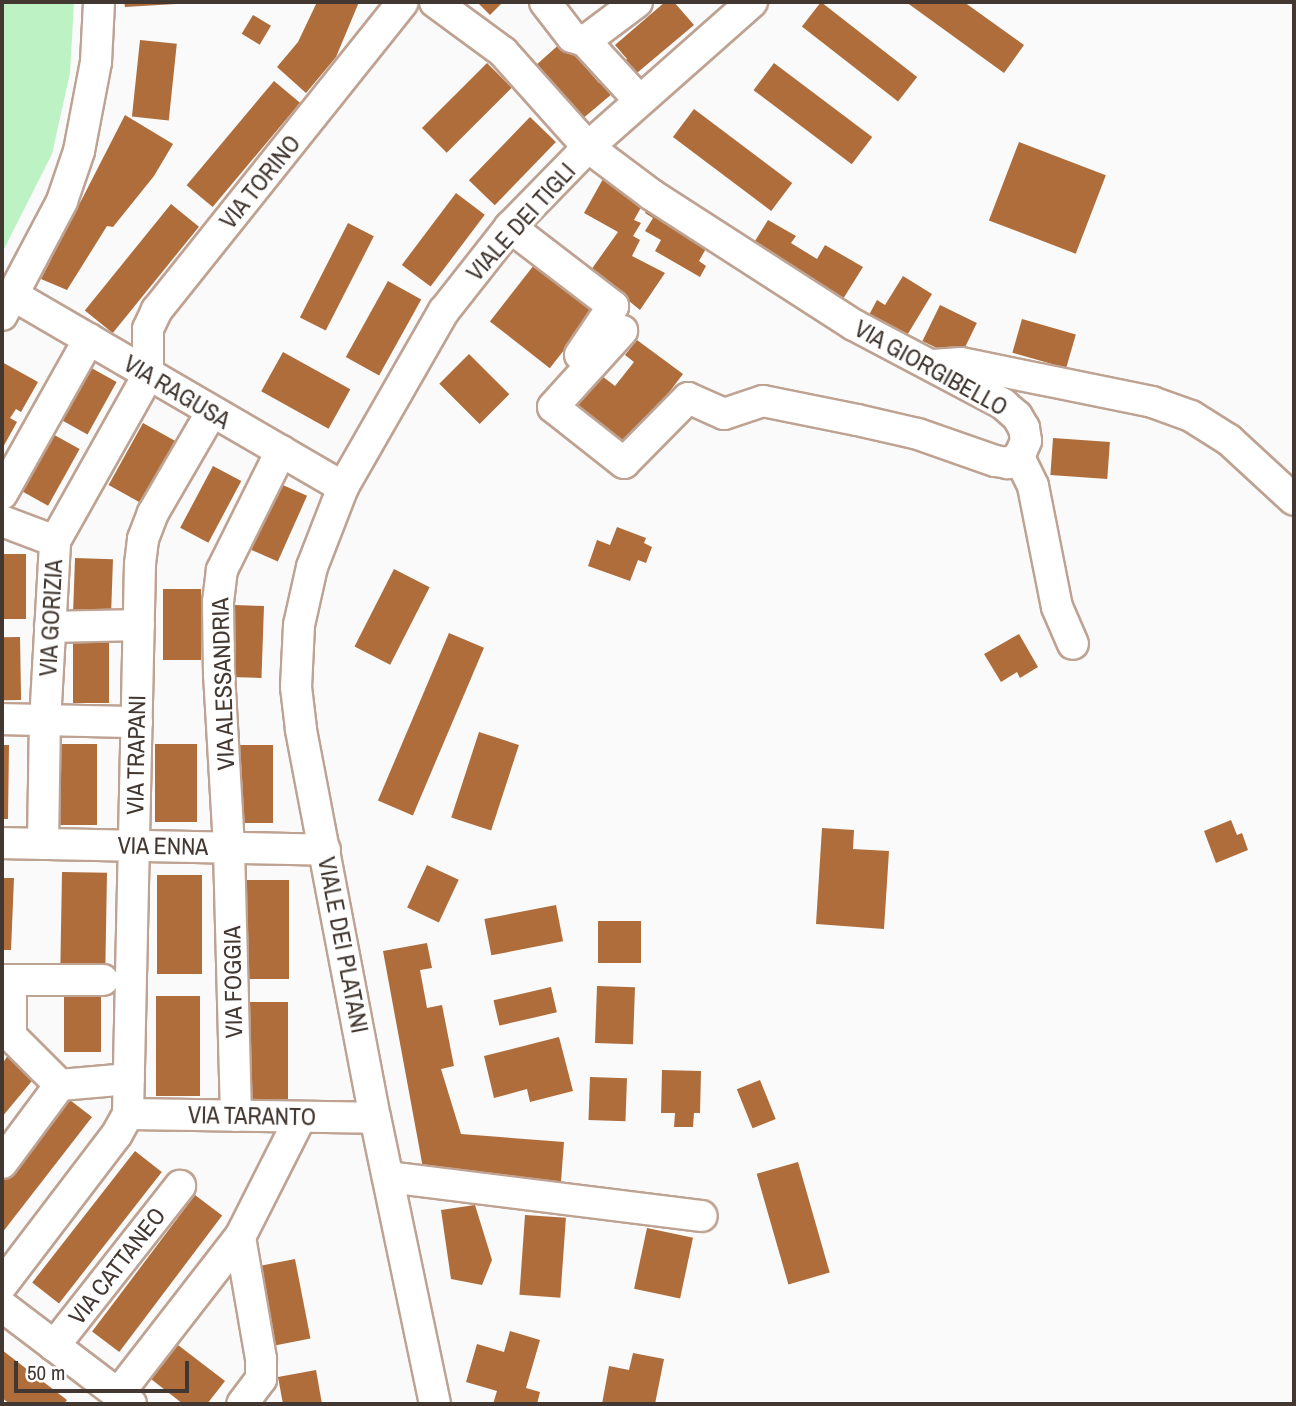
<!DOCTYPE html>
<html>
<head>
<meta charset="utf-8">
<style>
  body { margin:0 }
  #map { position:relative; width:1296px; height:1406px; overflow:hidden; background:#fafafa; font-family:"Archivo Narrow",sans-serif }
  div>[style] { position:absolute }
  .green>* { inset:0; background:#bcf2c4 }
  .building>* { inset:0; background:#ae6d3b; transform-origin:0 0 }
  .roads { filter:drop-shadow(2px 0 #bea292) drop-shadow(-2px 0 #bea292) drop-shadow(0 2px #bea292) drop-shadow(0 -2px #bea292) }
  .minor>* { height:30px; margin:-15px; padding:0 15px; transform-origin:15px; border-radius:15px; background:#fff }
  span { translate:-50% -50%; white-space:nowrap; text-align:center; line-height:1.15; -webkit-text-stroke:7px #fff; paint-order:stroke }
  .street-label { font-size:24px; color:#433831 }
  .frame { position:absolute; inset:0; border:4px solid #433831; pointer-events:none }
  .scale { position:absolute; left:14px; top:1361px; width:175px; height:32px; box-sizing:border-box; border:4px solid #433831; border-top:0; padding-left:9px; font-size:21px; line-height:24px; white-space:nowrap; color:#433831; -webkit-text-stroke:5px #fff; paint-order:stroke }
</style>
</head>
<body>
<div id="map">
  <div class="green">
    <i style="clip-path:polygon(2px 2px,74px 2px,70px 73px,52px 154px,2px 253px)"></i>
  </div>
  <div class="building">
    <i style="clip-path:polygon(124px 2px,176px 2px,176px 4px,125px 7px)"></i>
    <i style="clip-path:polygon(317px 2px,359px 2px,336px 57px,306px 93px,277px 67px,298px 42px)"></i>
    <i style="clip-path:polygon(477px 2px,503px 2px,490px 15px)"></i>
    <i style="clip-path:polygon(665px 2px,674px 2px,694px 25px,581px 120px,535px 66px,563px 41px,599px 83px,627px 59px,615px 45px)"></i>
    <i style="left:821px;top:2px;width:122px;height:31px;rotate:38deg"></i>
    <i style="clip-path:polygon(906px 2px,964px 2px,1024px 45px,1004px 73px)"></i>
    <i style="left:253px;top:15px;width:21px;height:22px;rotate:31deg"></i>
    <i style="left:140px;top:40px;width:37px;height:77px;rotate:6deg"></i>
    <i style="left:487px;top:63px;width:35px;height:92px;rotate:45deg"></i>
    <i style="left:774px;top:63px;width:123px;height:34px;rotate:37deg"></i>
    <i style="left:274px;top:81px;width:34px;height:136px;rotate:40deg"></i>
    <i style="left:694px;top:109px;width:123px;height:35px;rotate:37deg"></i>
    <i style="clip-path:polygon(125px 115px,173px 144px,154px 176px,113px 227px,107px 226px,67px 290px,41px 279px)"></i>
    <i style="left:530px;top:117px;width:36px;height:88px;rotate:44deg"></i>
    <i style="left:1019px;top:142px;width:93px;height:84px;rotate:21deg"></i>
    <i style="clip-path:polygon(603px 179px,644px 202px,634px 220px,641px 223px,633px 236px,640px 240px,632px 256px,665px 273px,640px 310px,591px 270px,618px 232px,584px 213px)"></i>
    <i style="left:456px;top:193px;width:36px;height:90px;rotate:37deg"></i>
    <i style="clip-path:polygon(651px 203px,708px 245px,699px 261px,706px 266px,700px 277px,655px 251px,661px 240px,645px 231px,653px 218px,645px 213px)"></i>
    <i style="left:171px;top:204px;width:36px;height:137px;rotate:39deg"></i>
    <i style="clip-path:polygon(768px 220px,796px 236px,791px 243px,817px 259px,825px 245px,863px 267px,843px 299px,750px 249px)"></i>
    <i style="left:348px;top:223px;width:29px;height:106px;rotate:27deg"></i>
    <i style="left:541px;top:256px;width:76px;height:83px;rotate:38deg"></i>
    <i style="clip-path:polygon(903px 276px,932px 294px,906px 337px,869px 315px,877px 300px,885px 305px)"></i>
    <i style="left:388px;top:281px;width:38px;height:87px;rotate:29deg"></i>
    <i style="left:940px;top:305px;width:41px;height:40px;rotate:26deg"></i>
    <i style="left:1022px;top:319px;width:56px;height:35px;rotate:16deg"></i>
    <i style="clip-path:polygon(637px 340px,683px 374px,628px 446px,574px 405px,598px 373px,615px 386px,634px 362px,625px 355px)"></i>
    <i style="left:283px;top:352px;width:77px;height:45px;rotate:29deg"></i>
    <i style="left:469px;top:354px;width:57px;height:42px;rotate:45deg"></i>
    <i style="clip-path:polygon(2px 362px,38px 382px,21px 412px,16px 409px,10px 418px,17px 422px,2px 449px)"></i>
    <i style="left:86px;top:365px;width:35px;height:60px;rotate:29deg"></i>
    <i style="left:143px;top:423px;width:37px;height:71px;rotate:29deg"></i>
    <i style="left:49px;top:432px;width:35px;height:65px;rotate:29deg"></i>
    <i style="left:1053px;top:438px;width:57px;height:37px;rotate:4deg"></i>
    <i style="left:213px;top:466px;width:32px;height:70px;rotate:28deg"></i>
    <i style="left:276px;top:482px;width:34px;height:72px;rotate:24deg"></i>
    <i style="clip-path:polygon(617px 527px,646px 538px,644px 543px,652px 547px,646px 563px,638px 560px,630px 581px,588px 566px,597px 540px,610px 545px)"></i>
    <i style="left:2px;top:554px;width:24px;height:65px"></i>
    <i style="left:75px;top:558px;width:38px;height:61px;rotate:2deg"></i>
    <i style="left:394px;top:569px;width:40px;height:87px;rotate:27deg"></i>
    <i style="left:163px;top:589px;width:38px;height:71px"></i>
    <i style="left:233px;top:605px;width:31px;height:72px;rotate:2deg"></i>
    <i style="left:449px;top:633px;width:38px;height:182px;rotate:23deg"></i>
    <i style="clip-path:polygon(1019px 634px,1038px 667px,1020px 678px,1017px 672px,1001px 682px,984px 654px)"></i>
    <i style="left:20px;top:637px;width:63px;height:18px;rotate:89deg"></i>
    <i style="left:73px;top:640px;width:36px;height:63px"></i>
    <i style="left:479px;top:732px;width:42px;height:90px;rotate:18deg"></i>
    <i style="left:58px;top:744px;width:39px;height:81px"></i>
    <i style="left:155px;top:744px;width:42px;height:78px"></i>
    <i style="clip-path:polygon(2px 745px,9px 745px,8px 819px,2px 819px)"></i>
    <i style="left:235px;top:745px;width:38px;height:78px"></i>
    <i style="clip-path:polygon(1231px 820px,1237px 835px,1242px 833px,1248px 850px,1216px 863px,1204px 831px)"></i>
    <i style="clip-path:polygon(822px 828px,854px 830px,853px 849px,889px 851px,884px 929px,816px 924px)"></i>
    <i style="left:427px;top:865px;width:35px;height:47px;rotate:25deg"></i>
    <i style="left:62px;top:872px;width:45px;height:98px;rotate:1deg"></i>
    <i style="left:157px;top:875px;width:45px;height:99px"></i>
    <i style="clip-path:polygon(2px 878px,14px 878px,11px 950px,2px 950px)"></i>
    <i style="left:244px;top:880px;width:45px;height:99px"></i>
    <i style="left:556px;top:905px;width:37px;height:73px;rotate:79deg"></i>
    <i style="left:598px;top:921px;width:43px;height:42px"></i>
    <i style="clip-path:polygon(427px 943px,432px 968px,420px 970px,427px 1008px,442px 1005px,454px 1066px,441px 1069px,461px 1134px,564px 1142px,561px 1182px,490px 1178px,423px 1168px,383px 951px)"></i>
    <i style="left:597px;top:986px;width:38px;height:57px;rotate:2deg"></i>
    <i style="left:551px;top:987px;width:26px;height:59px;rotate:77deg"></i>
    <i style="left:64px;top:993px;width:37px;height:59px"></i>
    <i style="left:156px;top:996px;width:44px;height:100px"></i>
    <i style="left:244px;top:1002px;width:44px;height:99px"></i>
    <i style="clip-path:polygon(559px 1037px,573px 1091px,530px 1102px,527px 1089px,494px 1098px,484px 1056px)"></i>
    <i style="clip-path:polygon(9px 1054px,36px 1076px,2px 1117px,2px 1064px)"></i>
    <i style="clip-path:polygon(662px 1070px,701px 1071px,700px 1113px,694px 1113px,693px 1127px,674px 1127px,675px 1113px,661px 1113px)"></i>
    <i style="left:590px;top:1077px;width:37px;height:43px;rotate:2deg"></i>
    <i style="left:760px;top:1080px;width:42px;height:25px;rotate:68deg"></i>
    <i style="clip-path:polygon(66px 1097px,92px 1117px,2px 1233px,2px 1181px)"></i>
    <i style="left:135px;top:1151px;width:34px;height:167px;rotate:38deg"></i>
    <i style="left:798px;top:1162px;width:115px;height:43px;rotate:74deg"></i>
    <i style="left:195px;top:1195px;width:34px;height:171px;rotate:37deg"></i>
    <i style="clip-path:polygon(475px 1205px,492px 1260px,482px 1285px,451px 1279px,441px 1210px)"></i>
    <i style="left:525px;top:1215px;width:41px;height:80px;rotate:4deg"></i>
    <i style="left:647px;top:1228px;width:47px;height:62px;rotate:12deg"></i>
    <i style="left:295px;top:1259px;width:81px;height:39px;rotate:79deg"></i>
    <i style="clip-path:polygon(510px 1331px,540px 1340px,526px 1388px,540px 1392px,537px 1404px,493px 1404px,497px 1391px,466px 1382px,477px 1344px,504px 1352px)"></i>
    <i style="clip-path:polygon(178px 1345px,225px 1381px,207px 1404px,183px 1404px,151px 1379px)"></i>
    <i style="clip-path:polygon(2px 1350px,67px 1400px,64px 1404px,10px 1404px,2px 1398px)"></i>
    <i style="clip-path:polygon(633px 1353px,664px 1359px,655px 1404px,602px 1404px,609px 1366px,629px 1370px)"></i>
    <i style="clip-path:polygon(316px 1370px,322px 1404px,283px 1404px,278px 1377px)"></i>
  </div>
  <div class="roads">
    <div class="minor">
      <i style="left:435px;top:2px;width:84px;rotate:36.3deg"></i>
      <i style="left:503px;top:52px;width:127px;rotate:48.2deg"></i>
      <i style="left:588px;top:147px;width:80px;rotate:36.9deg"></i>
      <i style="left:652px;top:195px;width:240px;rotate:32.8deg"></i>
      <i style="left:854px;top:325px;width:169px;rotate:27.9deg"></i>
      <i style="left:1003px;top:404px;width:18px;rotate:41deg"></i>
      <i style="left:1017px;top:416px;width:14px;rotate:60deg"></i>
      <i style="left:1024px;top:428px;width:13px;rotate:81deg"></i>
      <i style="left:1026px;top:441px;width:17px;rotate:114deg"></i>
      <i style="left:1019px;top:457px;width:13px;rotate:151deg"></i>
      <i style="left:1008px;top:463px;width:13px;rotate:-171deg"></i>
      <i style="left:995px;top:461px;width:82px;rotate:-160.7deg"></i>
      <i style="left:918px;top:434px;width:63px;rotate:-167.1deg"></i>
      <i style="left:857px;top:420px;width:96px;rotate:-168.6deg"></i>
      <i style="left:763px;top:401px;width:41px;rotate:161.6deg"></i>
      <i style="left:724px;top:414px;width:39px;rotate:-156deg"></i>
      <i style="left:688px;top:398px;width:91px;rotate:134.6deg"></i>
      <i style="left:624px;top:463px;width:90px;rotate:-141.7deg"></i>
      <i style="left:553px;top:407px;width:103px;rotate:-47.8deg"></i>
      <i style="left:545px;top:2px;width:44px;rotate:52.4deg"></i>
      <i style="left:572px;top:37px;width:14px;rotate:17deg"></i>
      <i style="left:585px;top:41px;width:65px;rotate:-36.9deg"></i>
      <i style="left:585px;top:41px;width:81px;rotate:47.5deg"></i>
      <i style="left:510px;top:227px;width:130px;rotate:37.5deg"></i>
      <i style="left:613px;top:306px;width:59px;rotate:124deg"></i>
      <i style="left:13px;top:295px;width:382px;rotate:30.2deg"></i>
      <i style="left:2px;top:315px;width:129px;rotate:-62.2deg"></i>
      <i style="left:62px;top:201px;width:53px;rotate:-71.2deg"></i>
      <i style="left:79px;top:151px;width:91px;rotate:-79.2deg"></i>
      <i style="left:96px;top:62px;width:60px;rotate:-87.1deg"></i>
      <i style="left:933px;top:365px;width:28px;rotate:-4deg"></i>
      <i style="left:961px;top:363px;width:195px;rotate:11.5deg"></i>
      <i style="left:1152px;top:402px;width:41px;rotate:19.7deg"></i>
      <i style="left:1191px;top:416px;width:45px;rotate:32.3deg"></i>
      <i style="left:1229px;top:440px;width:88px;rotate:42.7deg"></i>
      <i style="left:1019px;top:457px;width:32px;rotate:64deg"></i>
      <i style="left:1033px;top:486px;width:123px;rotate:78.8deg"></i>
      <i style="left:1057px;top:607px;width:40px;rotate:66.6deg"></i>
      <i style="left:2px;top:494px;width:178px;rotate:-60.7deg"></i>
      <i style="left:2px;top:521px;width:57px;rotate:20.7deg"></i>
      <i style="left:50px;top:627px;width:89px;rotate:-1.3deg"></i>
      <i style="left:2px;top:719px;width:135px;rotate:1.3deg"></i>
      <i style="left:2px;top:843px;width:323px;rotate:1.2deg"></i>
      <i style="left:43px;top:844px;width:122px;rotate:-89.1deg"></i>
      <i style="left:45px;top:722px;width:181px;rotate:-86.8deg"></i>
      <i style="left:55px;top:541px;width:190px;rotate:-60.7deg"></i>
      <i style="left:148px;top:375px;width:46px;rotate:-90deg"></i>
      <i style="left:148px;top:329px;width:21px;rotate:-65deg"></i>
      <i style="left:157px;top:310px;width:394px;rotate:-51.4deg"></i>
      <i style="left:2px;top:980px;width:101px"></i>
      <i style="left:11px;top:981px;width:55px;rotate:90deg"></i>
      <i style="left:11px;top:1036px;width:69px;rotate:45deg"></i>
      <i style="left:128px;top:1114px;width:247px;rotate:0.9deg"></i>
      <i style="left:236px;top:1116px;width:269px;rotate:-91.5deg"></i>
      <i style="left:229px;top:847px;width:173px;rotate:-93.3deg"></i>
      <i style="left:219px;top:674px;width:72px;rotate:-90.8deg"></i>
      <i style="left:218px;top:602px;width:32px;rotate:-83deg"></i>
      <i style="left:222px;top:570px;width:133px;rotate:-63.6deg"></i>
      <i style="left:2px;top:1163px;width:97px;rotate:-53.4deg"></i>
      <i style="left:60px;top:1085px;width:69px;rotate:-5deg"></i>
      <i style="left:388px;top:1177px;width:316px;rotate:7.1deg"></i>
      <i style="left:240px;top:1237px;width:124px;rotate:80.2deg"></i>
      <i style="left:261px;top:1359px;width:20px;rotate:90deg"></i>
      <i style="left:261px;top:1379px;width:31px;rotate:127deg"></i>
      <i style="left:2px;top:1285px;width:190px;rotate:-52.7deg"></i>
      <i style="left:117px;top:1134px;width:23px;rotate:-61deg"></i>
      <i style="left:128px;top:1114px;width:550px;rotate:-88.75deg"></i>
      <i style="left:140px;top:564px;width:25px;rotate:-83deg"></i>
      <i style="left:143px;top:539px;width:28px;rotate:-69deg"></i>
      <i style="left:153px;top:513px;width:116px;rotate:-59.9deg"></i>
      <i style="left:2px;top:1306px;width:162px;rotate:37.2deg"></i>
      <i style="left:54px;top:1346px;width:204px;rotate:-51.8deg"></i>
      <i style="left:118px;top:1394px;width:199px;rotate:-52.2deg"></i>
      <i style="left:240px;top:1237px;width:133px;rotate:-63.2deg"></i>
      <i style="left:435px;top:1404px;width:292px;rotate:-101.8deg"></i>
      <i style="left:375px;top:1118px;width:396px;rotate:-100.8deg"></i>
      <i style="left:301px;top:729px;width:42px;rotate:-96.8deg"></i>
      <i style="left:296px;top:687px;width:62px;rotate:-87.2deg"></i>
      <i style="left:299px;top:625px;width:59px;rotate:-77.4deg"></i>
      <i style="left:312px;top:567px;width:86px;rotate:-68.8deg"></i>
      <i style="left:343px;top:487px;width:203px;rotate:-60.2deg"></i>
      <i style="left:444px;top:311px;width:107px;rotate:-51.8deg"></i>
      <i style="left:510px;top:227px;width:112px;rotate:-45.7deg"></i>
      <i style="left:588px;top:147px;width:219px;rotate:-41.5deg"></i>
    </div>
  </div>
  <div class="street-label">
    <span style="left:260px;top:182px;rotate:-51deg">VIA TORINO</span>
    <span style="left:521px;top:222px;rotate:-48deg">VIALE DEI TIGLI</span>
    <span style="left:931px;top:368px;rotate:29deg">VIA GIORGIBELLO</span>
    <span style="left:177px;top:392px;rotate:31deg">VIA RAGUSA</span>
    <span style="left:51px;top:618px;rotate:-87deg">VIA GORIZIA</span>
    <span style="left:223px;top:684px;rotate:-92deg">VIA ALESSANDRIA</span>
    <span style="left:136px;top:755px;rotate:-89deg">VIA TRAPANI</span>
    <span style="left:163px;top:846px;rotate:1deg">VIA ENNA</span>
    <span style="left:343px;top:945px;rotate:79deg">VIALE DEI PLATANI</span>
    <span style="left:233px;top:982px;rotate:-91deg">VIA FOGGIA</span>
    <span style="left:252px;top:1116px;rotate:1deg">VIA TARANTO</span>
    <span style="left:117px;top:1266px;rotate:-52deg">VIA CATTANEO</span>
  </div>
  <div class="frame"></div>
  <div class="scale">50 m</div>
</div>
</body>
</html>
